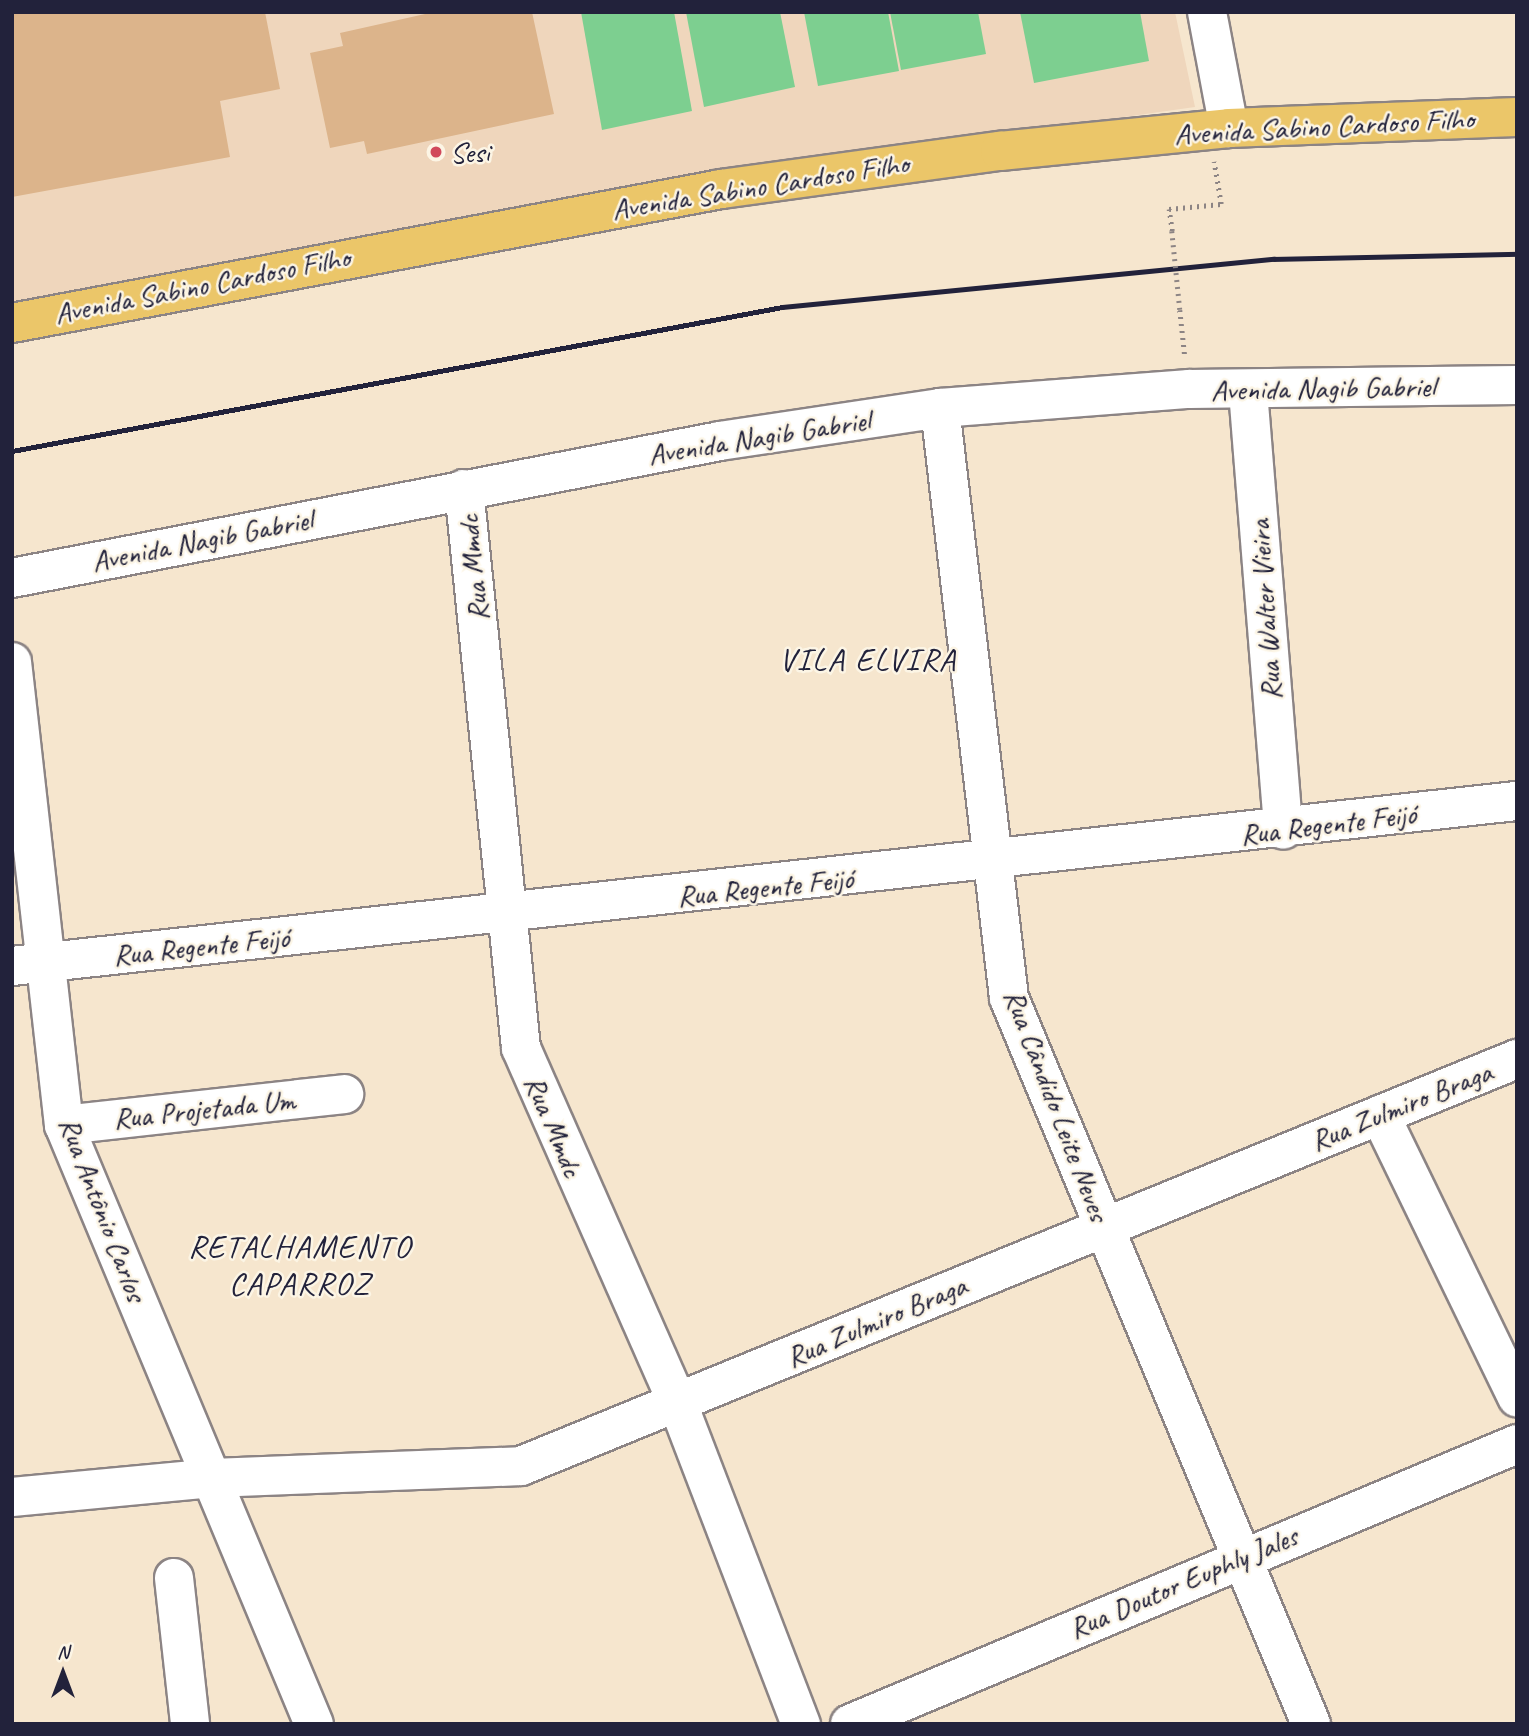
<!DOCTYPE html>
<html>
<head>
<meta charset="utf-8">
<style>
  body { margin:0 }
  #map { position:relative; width:1529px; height:1736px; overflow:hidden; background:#f6e6ce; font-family:Caveat,sans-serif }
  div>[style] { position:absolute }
  .built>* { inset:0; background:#efd6bc }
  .green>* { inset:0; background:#7dcf90 }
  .building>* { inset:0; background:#dcb48b }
  .path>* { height:4.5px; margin-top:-2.25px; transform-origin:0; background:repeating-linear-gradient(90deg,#8c8484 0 2px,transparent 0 7px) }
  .roads { filter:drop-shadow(2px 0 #8c8484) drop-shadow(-2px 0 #8c8484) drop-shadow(0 2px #8c8484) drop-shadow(0 -2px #8c8484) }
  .minor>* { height:38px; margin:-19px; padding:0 19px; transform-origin:19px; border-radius:19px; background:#fff }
  .major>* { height:38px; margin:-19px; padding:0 19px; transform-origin:19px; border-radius:19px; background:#ebc669 }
  .rail>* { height:5px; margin:-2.5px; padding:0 2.5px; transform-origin:2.5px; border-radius:2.5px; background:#22223b }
  .path-bridge>* { height:4.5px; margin-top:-2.25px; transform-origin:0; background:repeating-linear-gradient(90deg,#8c8484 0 2px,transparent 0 7px) }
  .dots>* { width:19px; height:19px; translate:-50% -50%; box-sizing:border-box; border:4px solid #fcf5e5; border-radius:50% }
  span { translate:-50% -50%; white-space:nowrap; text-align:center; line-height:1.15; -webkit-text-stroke:5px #fcf5e5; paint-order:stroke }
  .street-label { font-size:30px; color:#22223b }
  .poi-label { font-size:30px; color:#22223b }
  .left { translate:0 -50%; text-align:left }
  .neighbourhood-label { font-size:32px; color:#22223b; letter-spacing:2px }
  .frame { position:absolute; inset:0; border:14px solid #22223b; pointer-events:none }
  .north { position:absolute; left:28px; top:1638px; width:70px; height:70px; -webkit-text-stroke:5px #fcf5e5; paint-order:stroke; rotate:0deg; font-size:19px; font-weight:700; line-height:28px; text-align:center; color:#22223b }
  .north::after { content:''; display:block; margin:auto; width:24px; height:32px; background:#22223b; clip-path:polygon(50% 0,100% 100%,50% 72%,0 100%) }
</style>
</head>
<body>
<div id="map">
  <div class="built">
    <i style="clip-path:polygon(12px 12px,1175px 12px,1195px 107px,718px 174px,12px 302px)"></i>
  </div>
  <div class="green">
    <i style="clip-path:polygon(581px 12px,674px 12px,692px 111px,602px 130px)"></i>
    <i style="clip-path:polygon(686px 12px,780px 12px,795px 87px,704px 107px)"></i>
    <i style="clip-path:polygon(804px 12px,888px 12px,899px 71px,818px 86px)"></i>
    <i style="clip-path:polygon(890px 12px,978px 12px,986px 54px,901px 70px)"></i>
    <i style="clip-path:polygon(1020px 12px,1140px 12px,1149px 61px,1034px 83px)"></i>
  </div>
  <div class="building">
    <i style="clip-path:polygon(12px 12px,265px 12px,280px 89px,220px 101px,230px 157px,12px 197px)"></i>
    <i style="clip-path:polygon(434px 12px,532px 12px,554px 114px,367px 154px,364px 141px,330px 148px,310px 53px,343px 46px,340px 33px)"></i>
  </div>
  <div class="path">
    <i style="left:1172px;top:231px;width:22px;rotate:-98deg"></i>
    <i style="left:1169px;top:209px;width:52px;rotate:-5.5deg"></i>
    <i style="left:1221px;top:204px;width:43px;rotate:-99.5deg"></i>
    <i style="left:1180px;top:310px;width:47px;rotate:83.9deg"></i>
  </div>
  <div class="roads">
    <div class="minor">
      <i style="left:1207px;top:12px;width:118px;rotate:79.3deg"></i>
      <i style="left:1248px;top:391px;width:440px;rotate:85.4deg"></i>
      <i style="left:940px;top:408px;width:594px;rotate:83.33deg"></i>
      <i style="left:1009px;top:998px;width:786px;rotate:67.41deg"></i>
      <i style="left:464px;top:489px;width:562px;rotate:84.18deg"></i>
      <i style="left:521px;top:1048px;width:389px;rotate:66.2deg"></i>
      <i style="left:678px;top:1404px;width:343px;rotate:69deg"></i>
      <i style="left:12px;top:578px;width:721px;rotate:-10.95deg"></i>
      <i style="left:720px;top:441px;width:222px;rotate:-8.5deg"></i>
      <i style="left:940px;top:408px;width:250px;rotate:-4.4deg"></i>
      <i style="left:1189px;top:389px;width:328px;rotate:-0.7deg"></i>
      <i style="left:12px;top:662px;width:466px;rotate:83.6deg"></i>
      <i style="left:64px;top:1125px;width:649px;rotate:67.35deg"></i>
      <i style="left:12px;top:966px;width:1514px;rotate:-6.26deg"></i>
      <i style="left:1380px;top:1115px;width:314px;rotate:64.1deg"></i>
      <i style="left:64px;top:1125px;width:282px;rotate:-6.3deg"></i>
      <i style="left:12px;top:1497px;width:201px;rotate:-5.4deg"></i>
      <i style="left:212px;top:1478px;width:309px;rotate:-2.2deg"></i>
      <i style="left:521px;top:1466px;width:1076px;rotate:-22.23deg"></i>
      <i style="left:174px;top:1578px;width:147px;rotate:83.7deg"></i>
      <i style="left:850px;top:1724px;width:723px;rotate:-22.77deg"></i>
    </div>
    <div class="major">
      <i style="left:12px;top:323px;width:722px;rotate:-10.7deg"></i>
      <i style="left:721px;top:189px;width:282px;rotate:-7.8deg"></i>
      <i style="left:1000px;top:151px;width:230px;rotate:-5.7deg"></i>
      <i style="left:1229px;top:128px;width:288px;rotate:-2.2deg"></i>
    </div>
  </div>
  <div class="rail">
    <i style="left:12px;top:451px;width:783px;rotate:-10.59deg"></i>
    <i style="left:782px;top:307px;width:494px;rotate:-5.6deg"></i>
    <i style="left:1274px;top:259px;width:243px;rotate:-1.2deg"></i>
  </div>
  <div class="path-bridge">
    <i style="left:1172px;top:231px;width:79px;rotate:84.2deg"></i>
  </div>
  <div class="dots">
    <i style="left:436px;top:152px;background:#d1495b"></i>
  </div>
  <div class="street-label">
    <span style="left:1324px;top:126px;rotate:-3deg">Avenida Sabino Cardoso Filho</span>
    <span style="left:760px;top:186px;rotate:-9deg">Avenida Sabino Cardoso Filho</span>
    <span style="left:202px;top:285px;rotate:-11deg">Avenida Sabino Cardoso Filho</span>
    <span style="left:1323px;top:388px;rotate:-1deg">Avenida Nagib Gabriel</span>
    <span style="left:759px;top:437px;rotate:-9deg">Avenida Nagib Gabriel</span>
    <span style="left:202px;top:540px;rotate:-11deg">Avenida Nagib Gabriel</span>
    <span style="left:473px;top:568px;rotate:-96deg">Rua Mmdc</span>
    <span style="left:1265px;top:610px;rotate:-94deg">Rua Walter Vieira</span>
    <span style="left:1328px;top:824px;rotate:-7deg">Rua Regente Feijó</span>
    <span style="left:765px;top:887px;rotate:-6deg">Rua Regente Feijó</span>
    <span style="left:201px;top:946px;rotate:-6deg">Rua Regente Feijó</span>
    <span style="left:1057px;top:1105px;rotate:69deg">Rua Cândido Leite Neves</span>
    <span style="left:1401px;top:1106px;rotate:-22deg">Rua Zulmiro Braga</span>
    <span style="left:204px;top:1109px;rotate:-6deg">Rua Projetada Um</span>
    <span style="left:554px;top:1126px;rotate:67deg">Rua Mmdc</span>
    <span style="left:103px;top:1209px;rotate:69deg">Rua Antônio Carlos</span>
    <span style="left:876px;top:1321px;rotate:-23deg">Rua Zulmiro Braga</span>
    <span style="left:1183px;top:1582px;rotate:-23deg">Rua Doutor Euphly Jales</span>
  </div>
  <div class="poi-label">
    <span class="left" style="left:450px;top:152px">Sesi</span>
  </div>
  <div class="neighbourhood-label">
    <span style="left:868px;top:660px">VILA ELVIRA</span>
    <span style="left:300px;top:1266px">RETALHAMENTO<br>CAPARROZ</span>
  </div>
  <div class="frame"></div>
  <div class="north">N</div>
</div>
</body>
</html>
